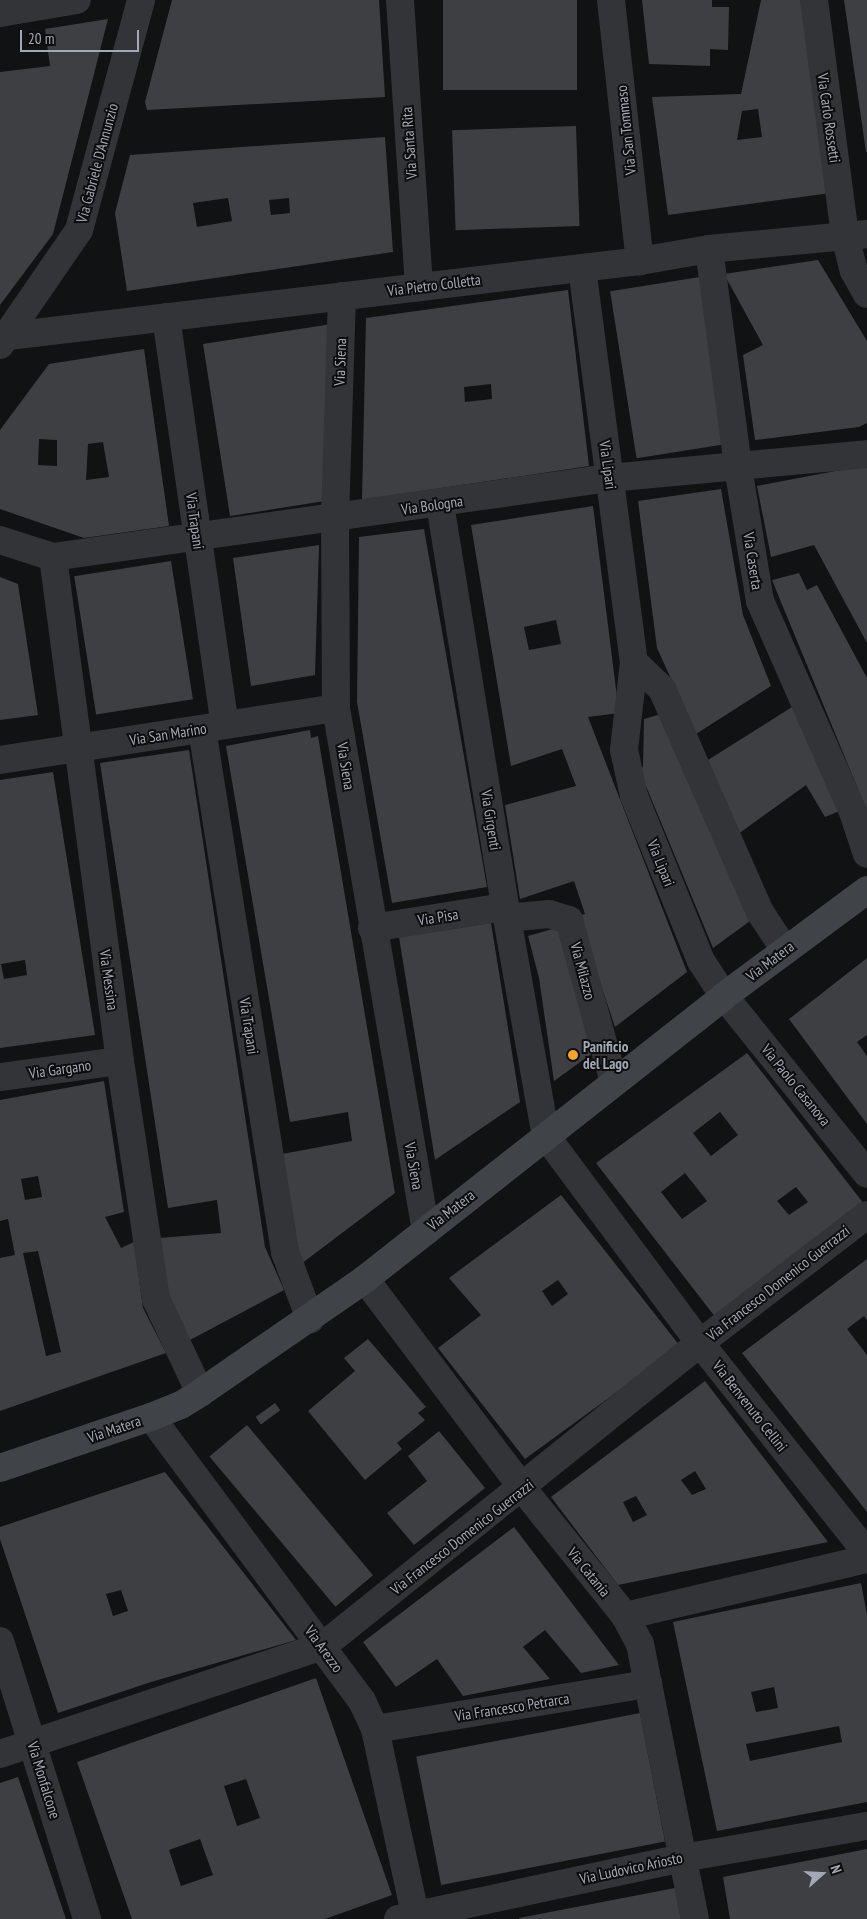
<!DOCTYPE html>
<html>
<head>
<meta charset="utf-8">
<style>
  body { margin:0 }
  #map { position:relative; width:867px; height:1919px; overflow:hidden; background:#111213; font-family:"PT Sans Narrow",sans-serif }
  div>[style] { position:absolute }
  .building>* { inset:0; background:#3d3f43; transform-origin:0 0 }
  .street>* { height:28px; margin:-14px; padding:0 14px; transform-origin:14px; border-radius:14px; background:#323438 }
  .secondary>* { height:28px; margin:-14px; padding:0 14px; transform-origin:14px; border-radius:14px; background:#404348 }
  .dots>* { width:14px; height:14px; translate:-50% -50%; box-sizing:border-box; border:2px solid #0d0d0e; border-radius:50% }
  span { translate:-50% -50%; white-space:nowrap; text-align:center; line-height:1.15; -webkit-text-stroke:4px #0d0d0e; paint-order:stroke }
  .street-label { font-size:15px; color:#a3a9b4 }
  .poi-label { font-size:15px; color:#a3a9b4; font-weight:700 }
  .left { translate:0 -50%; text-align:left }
  .north { position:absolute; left:797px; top:1849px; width:50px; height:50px; -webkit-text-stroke:4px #0d0d0e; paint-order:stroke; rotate:71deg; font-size:14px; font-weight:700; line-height:20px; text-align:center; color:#a3a9b4 }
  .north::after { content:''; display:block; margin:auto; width:18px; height:22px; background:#a3a9b4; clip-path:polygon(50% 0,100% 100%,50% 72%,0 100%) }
  .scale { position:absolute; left:20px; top:30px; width:119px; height:22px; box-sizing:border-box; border:2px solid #a3a9b4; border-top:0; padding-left:6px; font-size:15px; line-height:18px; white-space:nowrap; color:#a3a9b4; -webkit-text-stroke:4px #0d0d0e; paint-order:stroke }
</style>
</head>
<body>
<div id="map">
  <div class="building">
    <i style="clip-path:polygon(172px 0,379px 0,385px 97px,147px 110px,145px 102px)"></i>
    <i style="left:443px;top:0;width:134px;height:90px"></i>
    <i style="clip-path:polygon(642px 0,712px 0,712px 7px,729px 7px,728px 50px,710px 49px,710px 66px,649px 64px)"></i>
    <i style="clip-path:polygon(evenodd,761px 0,806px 0,831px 193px,668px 215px,652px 97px,741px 94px,761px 0,758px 109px,762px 137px,737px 140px,742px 111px,758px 109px)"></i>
    <i style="clip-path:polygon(844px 0,867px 0,867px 152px,866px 152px)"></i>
    <i style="clip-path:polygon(108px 19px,53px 234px,0 305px,0 72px,50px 66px,45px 29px)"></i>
    <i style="left:576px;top:126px;width:100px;height:124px;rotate:88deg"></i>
    <i style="clip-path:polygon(evenodd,385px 137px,393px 252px,127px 291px,115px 213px,130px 155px,385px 137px,228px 198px,232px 221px,197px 227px,193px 203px,228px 198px,385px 137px,289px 198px,290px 213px,271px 215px,269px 200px,289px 198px)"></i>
    <i style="clip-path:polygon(818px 260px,867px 341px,867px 423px,859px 427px,755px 440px,743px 355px,763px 345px,724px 274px)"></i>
    <i style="left:700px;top:277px;width:169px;height:91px;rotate:81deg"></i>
    <i style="clip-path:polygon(evenodd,568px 290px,589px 466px,362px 500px,366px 318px,568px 290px,491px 384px,492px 399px,465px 402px,464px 387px,491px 384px)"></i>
    <i style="clip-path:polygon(332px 324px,325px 501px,230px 516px,203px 344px)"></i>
    <i style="clip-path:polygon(evenodd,144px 349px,169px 526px,84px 538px,0 509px,0 430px,49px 364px,144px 349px,39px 439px,57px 440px,57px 466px,38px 465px,39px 439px,144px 349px,103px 442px,109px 477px,86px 480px,88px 444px,103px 442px)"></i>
    <i style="clip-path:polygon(867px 465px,867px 643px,814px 545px,771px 557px,757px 486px)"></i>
    <i style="clip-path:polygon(721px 489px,743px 615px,771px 686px,696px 734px,657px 648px,638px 501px)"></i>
    <i style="clip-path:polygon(evenodd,593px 506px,619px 713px,588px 717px,687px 972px,615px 1027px,578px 916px,585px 914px,574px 881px,520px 899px,505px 805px,576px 786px,562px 749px,511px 766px,471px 525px,593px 506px,556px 620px,561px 644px,529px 650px,524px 627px,556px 620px)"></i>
    <i style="clip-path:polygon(424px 529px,487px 887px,392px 903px,357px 702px,359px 537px)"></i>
    <i style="clip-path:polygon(319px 545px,315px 675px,251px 686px,233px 558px)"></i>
    <i style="left:171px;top:561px;width:140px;height:98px;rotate:81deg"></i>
    <i style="clip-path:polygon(799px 573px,807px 590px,817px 585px,867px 678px,867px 811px,772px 580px)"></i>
    <i style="clip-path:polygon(0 577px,18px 584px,38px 715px,0 720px)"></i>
    <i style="clip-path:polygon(792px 707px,842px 810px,825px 817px,806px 785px,734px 837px,700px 765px)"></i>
    <i style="clip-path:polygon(664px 713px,750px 921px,713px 948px,639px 769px,643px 767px,644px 719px)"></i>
    <i style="clip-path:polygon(310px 730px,311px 738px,318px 736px,395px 1193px,301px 1264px,282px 1154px,352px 1141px,348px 1112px,290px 1122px,226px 746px)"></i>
    <i style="clip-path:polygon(189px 750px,265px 1247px,284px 1290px,188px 1341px,162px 1288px,159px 1238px,221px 1233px,217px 1200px,168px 1208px,100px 763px)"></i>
    <i style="clip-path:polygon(evenodd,53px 772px,95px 1035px,0 1048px,0 780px,53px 772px,25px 960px,27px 975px,4px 979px,1px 964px,25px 960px)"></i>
    <i style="clip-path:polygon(491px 923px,520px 1102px,435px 1160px,399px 937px)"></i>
    <i style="clip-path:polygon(563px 926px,597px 1050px,554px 1081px,539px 978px,528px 936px)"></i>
    <i style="clip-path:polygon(867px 958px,867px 1035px,857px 1042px,867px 1056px,867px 1124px,789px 1019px)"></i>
    <i style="clip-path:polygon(evenodd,747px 1053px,864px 1204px,716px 1318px,596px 1163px,747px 1053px,720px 1112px,738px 1135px,711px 1156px,693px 1133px,720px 1112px,747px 1053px,685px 1173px,707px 1201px,682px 1219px,661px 1192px,685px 1173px,747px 1053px,796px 1187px,808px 1202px,789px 1215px,777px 1201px,796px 1187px)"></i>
    <i style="clip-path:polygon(evenodd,104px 1081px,124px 1212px,105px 1217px,121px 1248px,134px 1242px,143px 1308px,166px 1353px,0 1411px,0 1258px,15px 1255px,8px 1219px,0 1221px,0 1100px,104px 1081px,38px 1176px,42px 1197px,25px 1200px,21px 1179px,38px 1176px,104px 1081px,38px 1251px,61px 1352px,46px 1356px,23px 1253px,38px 1251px)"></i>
    <i style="clip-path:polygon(evenodd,561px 1195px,680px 1346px,525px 1459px,438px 1348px,481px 1315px,449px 1278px,561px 1195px,558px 1280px,568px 1294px,552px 1306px,542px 1291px,558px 1280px)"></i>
    <i style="clip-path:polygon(867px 1259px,867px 1320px,864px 1316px,847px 1329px,867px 1355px,867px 1512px,742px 1353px)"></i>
    <i style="clip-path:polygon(368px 1339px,426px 1407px,418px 1413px,425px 1420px,397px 1443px,402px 1449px,365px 1480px,308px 1411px,355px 1371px,344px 1358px)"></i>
    <i style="clip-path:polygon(evenodd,705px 1381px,828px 1542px,618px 1585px,551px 1497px,705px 1381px,695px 1471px,706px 1489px,692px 1495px,681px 1480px,695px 1471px,705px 1381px,636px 1496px,647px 1515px,633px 1522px,623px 1502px,636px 1496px)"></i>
    <i style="left:275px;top:1403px;width:9px;height:24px;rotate:54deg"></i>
    <i style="left:247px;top:1425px;width:196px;height:49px;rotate:50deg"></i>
    <i style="clip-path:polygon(439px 1431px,485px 1488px,414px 1545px,387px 1513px,427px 1481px,408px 1456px)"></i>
    <i style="clip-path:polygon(evenodd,165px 1472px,296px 1640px,151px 1682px,58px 1713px,0 1539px,0 1527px,165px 1472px,121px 1590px,128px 1611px,113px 1616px,106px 1594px,121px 1590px)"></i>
    <i style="clip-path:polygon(514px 1527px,619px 1665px,581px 1673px,545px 1630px,523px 1647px,550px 1679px,463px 1696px,437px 1659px,396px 1687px,363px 1642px)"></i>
    <i style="clip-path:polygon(evenodd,861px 1583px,867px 1615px,867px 1802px,717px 1831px,673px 1622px,861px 1583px,774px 1687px,778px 1708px,756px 1712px,751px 1692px,774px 1687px,861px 1583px,839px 1726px,842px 1742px,750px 1761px,746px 1744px,839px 1726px)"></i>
    <i style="clip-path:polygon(evenodd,316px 1678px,392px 1895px,325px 1919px,132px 1919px,77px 1762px,316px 1678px,246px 1779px,260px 1818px,237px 1826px,224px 1786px,246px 1779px,316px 1678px,200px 1839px,213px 1875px,181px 1886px,169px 1850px,200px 1839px)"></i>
    <i style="left:640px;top:1713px;width:131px;height:228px;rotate:79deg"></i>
    <i style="clip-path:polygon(18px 1777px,66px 1919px,0 1919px,0 1783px)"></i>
    <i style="clip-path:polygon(867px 1849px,867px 1919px,730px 1919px,723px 1877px)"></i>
    <i style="clip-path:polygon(675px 1888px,681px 1919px,519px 1919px,519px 1918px)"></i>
  </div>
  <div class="street">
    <i style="left:400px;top:0;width:288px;rotate:86.2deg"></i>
    <i style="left:611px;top:0;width:263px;rotate:83.7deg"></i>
    <i style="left:814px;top:0;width:238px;rotate:82.5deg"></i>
    <i style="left:845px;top:236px;width:36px;rotate:76deg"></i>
    <i style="left:854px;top:271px;width:26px;rotate:61deg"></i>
    <i style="left:0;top:13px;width:78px;rotate:-9.6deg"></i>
    <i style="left:709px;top:249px;width:220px;rotate:82.4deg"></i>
    <i style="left:738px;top:467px;width:136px;rotate:80.7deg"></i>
    <i style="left:760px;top:601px;width:231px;rotate:66.2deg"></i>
    <i style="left:853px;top:812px;width:44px;rotate:71.6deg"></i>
    <i style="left:582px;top:268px;width:397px;rotate:82.5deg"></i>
    <i style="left:634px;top:662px;width:89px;rotate:96.5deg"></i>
    <i style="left:624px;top:750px;width:47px;rotate:77.7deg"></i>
    <i style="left:634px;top:796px;width:178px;rotate:67.9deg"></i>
    <i style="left:701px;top:961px;width:42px;rotate:56.7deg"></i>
    <i style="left:724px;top:996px;width:228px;rotate:51.2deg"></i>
    <i style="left:342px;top:296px;width:222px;rotate:91.8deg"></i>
    <i style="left:335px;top:518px;width:190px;rotate:89.7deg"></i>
    <i style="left:336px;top:708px;width:531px;rotate:80.24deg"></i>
    <i style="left:166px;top:317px;width:412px;rotate:81.8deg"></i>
    <i style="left:0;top:337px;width:644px;rotate:-6.77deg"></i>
    <i style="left:640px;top:261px;width:70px;rotate:-9.9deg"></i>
    <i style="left:709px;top:249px;width:159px;rotate:-5.4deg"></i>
    <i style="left:0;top:345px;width:140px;rotate:-55.5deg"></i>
    <i style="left:79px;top:230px;width:238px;rotate:-74.9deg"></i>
    <i style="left:440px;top:504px;width:419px;rotate:80.8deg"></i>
    <i style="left:507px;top:918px;width:221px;rotate:79.9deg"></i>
    <i style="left:546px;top:1136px;width:258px;rotate:53.4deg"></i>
    <i style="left:700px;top:1343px;width:268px;rotate:51.5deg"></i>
    <i style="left:0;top:540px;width:56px;rotate:17.8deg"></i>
    <i style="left:53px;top:557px;width:562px;rotate:-8.09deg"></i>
    <i style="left:609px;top:478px;width:259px;rotate:-5.3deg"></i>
    <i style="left:53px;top:557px;width:508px;rotate:82.43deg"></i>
    <i style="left:120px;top:1061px;width:241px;rotate:81.4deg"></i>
    <i style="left:156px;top:1299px;width:104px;rotate:64.9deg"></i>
    <i style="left:634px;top:662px;width:39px;rotate:44deg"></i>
    <i style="left:662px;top:689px;width:244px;rotate:66.3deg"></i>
    <i style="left:760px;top:912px;width:45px;rotate:56.7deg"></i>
    <i style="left:202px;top:729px;width:530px;rotate:80.98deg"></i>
    <i style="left:285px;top:1252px;width:72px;rotate:69.5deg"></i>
    <i style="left:0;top:760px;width:340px;rotate:-8.8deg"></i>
    <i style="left:507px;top:918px;width:42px;rotate:-5.4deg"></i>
    <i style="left:549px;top:914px;width:21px;rotate:17deg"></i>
    <i style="left:569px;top:920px;width:168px;rotate:74.5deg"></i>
    <i style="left:372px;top:928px;width:135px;rotate:-9deg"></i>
    <i style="left:0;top:1077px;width:121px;rotate:-7.6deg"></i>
    <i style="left:365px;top:1279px;width:263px;rotate:53deg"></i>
    <i style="left:523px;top:1489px;width:163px;rotate:51.2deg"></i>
    <i style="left:625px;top:1616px;width:32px;rotate:62deg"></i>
    <i style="left:640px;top:1644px;width:280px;rotate:78.7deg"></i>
    <i style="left:151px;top:1417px;width:354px;rotate:53.4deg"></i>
    <i style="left:362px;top:1701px;width:31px;rotate:65deg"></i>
    <i style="left:375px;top:1729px;width:194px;rotate:77.8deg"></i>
    <i style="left:625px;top:1616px;width:249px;rotate:-13.3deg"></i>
    <i style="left:0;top:1641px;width:291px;rotate:72.6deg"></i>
    <i style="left:375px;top:1729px;width:277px;rotate:-9.4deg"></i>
    <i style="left:0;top:1754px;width:341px;rotate:-18.5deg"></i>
    <i style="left:323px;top:1646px;width:484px;rotate:-38.8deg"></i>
    <i style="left:700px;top:1343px;width:210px;rotate:-37.5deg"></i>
    <i style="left:398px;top:1919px;width:291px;rotate:-12.1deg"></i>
    <i style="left:683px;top:1858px;width:187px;rotate:-9.9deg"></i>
  </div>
  <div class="secondary">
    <i style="left:0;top:1468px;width:159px;rotate:-18.7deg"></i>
    <i style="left:151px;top:1417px;width:32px;rotate:-22deg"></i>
    <i style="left:181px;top:1405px;width:22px;rotate:-32deg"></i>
    <i style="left:200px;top:1393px;width:201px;rotate:-34.6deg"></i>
    <i style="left:365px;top:1279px;width:457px;rotate:-38.2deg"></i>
    <i style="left:724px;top:996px;width:178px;rotate:-36.5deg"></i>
  </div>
  <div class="dots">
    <i style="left:573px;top:1055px;background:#f3a429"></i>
  </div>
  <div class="street-label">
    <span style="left:829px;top:118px;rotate:82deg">Via Carlo Rossetti</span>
    <span style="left:626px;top:130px;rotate:-96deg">Via San Tommaso</span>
    <span style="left:409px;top:143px;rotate:-94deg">Via Santa Rita</span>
    <span style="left:97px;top:163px;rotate:-75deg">Via Gabriele D'Annunzio</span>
    <span style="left:434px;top:285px;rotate:-7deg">Via Pietro Colletta</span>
    <span style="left:340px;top:362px;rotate:-88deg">Via Siena</span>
    <span style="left:608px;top:465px;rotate:82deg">Via Lipari</span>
    <span style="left:432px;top:505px;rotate:-8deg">Via Bologna</span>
    <span style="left:195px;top:521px;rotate:82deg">Via Trapani</span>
    <span style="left:753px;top:561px;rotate:81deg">Via Caserta</span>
    <span style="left:168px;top:734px;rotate:-9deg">Via San Marino</span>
    <span style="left:346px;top:766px;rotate:81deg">Via Siena</span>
    <span style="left:491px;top:820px;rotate:81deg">Via Girgenti</span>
    <span style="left:661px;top:863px;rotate:68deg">Via Lipari</span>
    <span style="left:438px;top:917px;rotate:-9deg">Via Pisa</span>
    <span style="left:770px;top:961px;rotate:-37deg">Via Matera</span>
    <span style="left:583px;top:971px;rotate:75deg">Via Milazzo</span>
    <span style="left:109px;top:980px;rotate:82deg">Via Messina</span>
    <span style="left:249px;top:1026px;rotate:81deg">Via Trapani</span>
    <span style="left:60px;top:1069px;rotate:-8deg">Via Gargano</span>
    <span style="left:796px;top:1085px;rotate:51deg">Via Paolo Casanova</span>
    <span style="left:414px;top:1166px;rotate:80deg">Via Siena</span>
    <span style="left:451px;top:1210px;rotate:-38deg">Via Matera</span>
    <span style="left:778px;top:1283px;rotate:-38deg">Via Francesco Domenico Guerrazzi</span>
    <span style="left:750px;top:1406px;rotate:52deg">Via Benvenuto Cellini</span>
    <span style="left:114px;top:1429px;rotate:-19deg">Via Matera</span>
    <span style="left:462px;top:1537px;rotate:-38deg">Via Francesco Domenico Guerrazzi</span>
    <span style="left:589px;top:1572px;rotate:51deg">Via Catania</span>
    <span style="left:324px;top:1649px;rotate:54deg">Via Arezzo</span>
    <span style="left:512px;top:1707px;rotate:-9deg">Via Francesco Petrarca</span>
    <span style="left:44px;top:1780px;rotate:73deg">Via Monfalcone</span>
    <span style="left:631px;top:1868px;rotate:-12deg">Via Ludovico Ariosto</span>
  </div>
  <div class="poi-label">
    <span class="left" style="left:583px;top:1055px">Panificio<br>del Lago</span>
  </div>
  <div class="north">N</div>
  <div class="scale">20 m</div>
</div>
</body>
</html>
